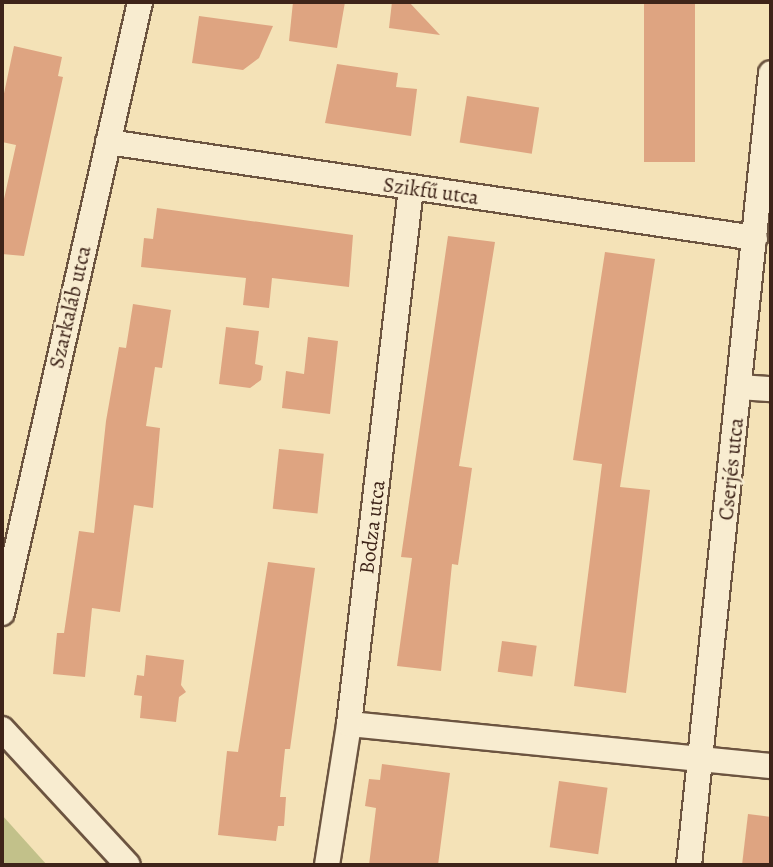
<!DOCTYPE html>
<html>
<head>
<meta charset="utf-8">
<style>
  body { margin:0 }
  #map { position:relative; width:773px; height:867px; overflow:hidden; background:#f4e2b7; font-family:Alegreya,serif }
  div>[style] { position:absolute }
  .green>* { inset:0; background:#c2c18a }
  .building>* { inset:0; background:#dea481; transform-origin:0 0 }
  .roads { filter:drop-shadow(2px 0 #6c5440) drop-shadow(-2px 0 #6c5440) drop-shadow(0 2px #6c5440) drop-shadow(0 -2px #6c5440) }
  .minor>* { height:24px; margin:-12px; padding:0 12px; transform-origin:12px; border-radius:12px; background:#f8ecd0 }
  span { translate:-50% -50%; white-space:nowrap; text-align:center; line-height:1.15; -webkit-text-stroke:5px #f8ecd0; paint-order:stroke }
  .street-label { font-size:21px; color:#3e2419 }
  .frame { position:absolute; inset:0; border:4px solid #3e2419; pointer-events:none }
</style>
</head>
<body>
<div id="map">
  <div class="green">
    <i style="clip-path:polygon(2px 815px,47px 865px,2px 865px)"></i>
  </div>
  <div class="building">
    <i style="clip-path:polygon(293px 2px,345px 2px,337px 48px,289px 41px)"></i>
    <i style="clip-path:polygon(392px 2px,409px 2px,440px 35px,389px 28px)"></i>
    <i style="left:644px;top:2px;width:51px;height:160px"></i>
    <i style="clip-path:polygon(199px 16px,273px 26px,259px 58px,243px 70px,192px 63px)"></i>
    <i style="clip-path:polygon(14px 46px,62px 57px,58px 76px,63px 77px,24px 256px,2px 254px,2px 208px,16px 145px,2px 142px,2px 103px)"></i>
    <i style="clip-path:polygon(337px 64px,398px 73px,396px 87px,417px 89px,411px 136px,325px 123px)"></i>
    <i style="left:467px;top:96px;width:73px;height:47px;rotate:9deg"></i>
    <i style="clip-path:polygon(157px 208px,353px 235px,349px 287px,272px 278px,269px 308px,243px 305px,246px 278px,141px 267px,144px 238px,153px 239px)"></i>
    <i style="clip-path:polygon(448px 236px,495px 242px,459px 466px,472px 468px,458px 565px,452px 564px,441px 671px,397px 666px,412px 558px,401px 557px)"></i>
    <i style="clip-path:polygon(605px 252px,655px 259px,620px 487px,650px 490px,626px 693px,574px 686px,602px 464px,573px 460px)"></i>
    <i style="clip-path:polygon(133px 304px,171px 310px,162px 368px,155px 367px,146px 426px,160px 428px,153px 508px,134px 505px,120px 612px,92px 608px,85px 677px,53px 674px,57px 633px,64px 633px,79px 531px,94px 533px,106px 421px,119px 347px,126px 348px)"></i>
    <i style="clip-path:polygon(226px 327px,259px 331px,255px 364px,263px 366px,261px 380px,250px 388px,219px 384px)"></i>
    <i style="clip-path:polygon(308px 337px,338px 341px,330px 414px,282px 408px,286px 371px,304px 374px)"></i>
    <i style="left:279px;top:449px;width:45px;height:60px;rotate:6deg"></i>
    <i style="clip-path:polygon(268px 562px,315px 568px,290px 749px,285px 749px,280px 797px,286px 797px,284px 826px,278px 826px,276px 841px,218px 835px,227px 751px,238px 752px)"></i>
    <i style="left:502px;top:641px;width:35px;height:31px;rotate:8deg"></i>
    <i style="clip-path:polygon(146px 655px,184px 660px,181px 685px,186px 692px,179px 697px,176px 722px,140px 718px,142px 696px,134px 695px,137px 675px,144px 676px)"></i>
    <i style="clip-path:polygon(382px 764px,450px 773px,438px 865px,369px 865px,376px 808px,365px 806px,369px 779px,380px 780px)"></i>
    <i style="left:559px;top:781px;width:49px;height:67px;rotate:8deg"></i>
    <i style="clip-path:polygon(748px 814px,771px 817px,771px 865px,742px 865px)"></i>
  </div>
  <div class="roads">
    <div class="minor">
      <i style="left:108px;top:142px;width:654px;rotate:8.44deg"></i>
      <i style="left:740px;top:387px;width:31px;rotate:4deg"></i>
      <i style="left:2px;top:613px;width:626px;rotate:-77.27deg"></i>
      <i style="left:349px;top:724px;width:424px;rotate:5.7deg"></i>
      <i style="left:2px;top:729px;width:185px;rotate:47.2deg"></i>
      <i style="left:327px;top:865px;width:143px;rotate:-81.1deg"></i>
      <i style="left:349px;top:724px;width:540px;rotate:-83.4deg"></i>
      <i style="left:689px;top:865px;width:796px;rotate:-84.09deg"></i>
    </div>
  </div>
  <div class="street-label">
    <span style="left:431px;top:191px;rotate:8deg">Szikfű utca</span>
    <span style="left:70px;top:307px;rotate:-77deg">Szarkaláb utca</span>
    <span style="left:731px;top:469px;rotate:-84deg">Cserjés utca</span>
    <span style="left:372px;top:527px;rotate:-83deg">Bodza utca</span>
  </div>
  <div class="frame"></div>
</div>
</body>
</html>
